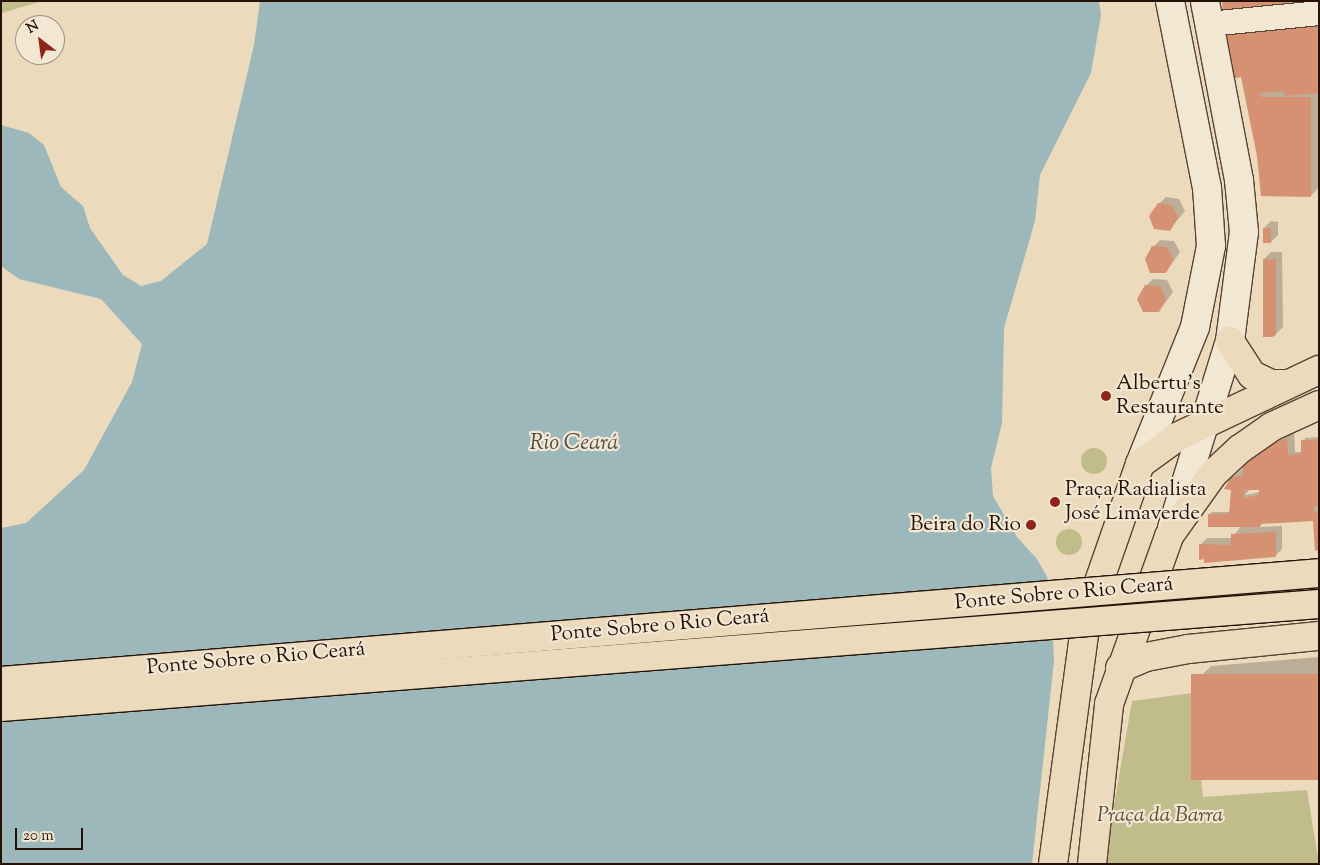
<!DOCTYPE html>
<html>
<head>
<meta charset="utf-8">
<style>
  body { margin:0 }
  #map { position:relative; width:1320px; height:865px; overflow:hidden; background:#ebdabc; font-family:"Sorts Mill Goudy",serif }
  div>[style] { position:absolute }
  .green>* { inset:0; background:#c0bd8b }
  .round { border-radius:50% }
  .water>* { inset:0; background:#9cb8ba }
  .shadow>* { inset:0; background:#0003 }
  .building>* { inset:0; background:#d59171; transform-origin:0 0 }
  .roads { filter:drop-shadow(1px 0 #574334) drop-shadow(-1px 0 #574334) drop-shadow(0 1px #574334) drop-shadow(0 -1px #574334) }
  .minor>* { height:24px; margin:-12px; padding:0 12px; transform-origin:12px; border-radius:12px; background:#f2e7d3 }
  .secondary>* { height:28px; margin:-14px; padding:0 14px; transform-origin:14px; border-radius:14px; background:#f2e7d3 }
  .primary>* { height:28px; margin:-14px; padding:0 14px; transform-origin:14px; border-radius:14px; background:#ebdabc }
  .bridges { filter:drop-shadow(1px 0 #261106) drop-shadow(-1px 0 #261106) drop-shadow(0 1px #261106) drop-shadow(0 -1px #261106) }
  .primary-bridge>* { height:28px; margin:-14px; padding:0 14px; transform-origin:14px; border-radius:14px; background:#ebdabc }
  .dots>* { width:14px; height:14px; translate:-50% -50%; box-sizing:border-box; border:2px solid #f2e7d3; border-radius:50% }
  span { translate:-50% -50%; white-space:nowrap; text-align:center; line-height:1.15; -webkit-text-stroke:4.5px #f2e7d3; paint-order:stroke }
  .poi-label { font-size:21px; color:#261106 }
  .left { translate:0 -50%; text-align:left }
  .right { translate:-100% -50%; text-align:right }
  .street-label { font-size:21px; color:#261106 }
  .park-label { font-size:21px; color:#5c4d35; font-style:italic }
  .water-label { font-size:22px; color:#4f4b45; font-style:italic }
  .frame { position:absolute; inset:0; border:2px solid #261106; pointer-events:none }
  .north { position:absolute; left:15px; top:15px; width:50px; height:50px; box-sizing:border-box; background:#f2e7d3; border:1px solid #a09181; border-radius:50%; rotate:330deg; font-size:14px; font-weight:700; line-height:20px; text-align:center; color:#261106 }
  .north::after { content:''; display:block; margin:auto; width:18px; height:22px; background:#8f2418; clip-path:polygon(50% 0,100% 100%,50% 72%,0 100%) }
  .scale { position:absolute; left:15px; top:828px; width:68px; height:22px; box-sizing:border-box; border:2px solid #261106; border-top:0; padding-left:6px; font-size:15px; line-height:18px; white-space:nowrap; color:#261106; -webkit-text-stroke:4px #f2e7d3; paint-order:stroke }
</style>
</head>
<body>
<div id="map">
  <div class="green">
    <i style="clip-path:polygon(1px 1px,43px 1px,1px 13px)"></i>
    <i class="round" style="left:1081px;top:448px;width:26px;height:26px"></i>
    <i class="round" style="left:1056px;top:529px;width:26px;height:26px"></i>
    <i style="clip-path:polygon(1192px 693px,1203px 797px,1307px 790px,1319px 864px,1104px 864px,1132px 701px)"></i>
  </div>
  <div class="water">
    <i style="clip-path:polygon(260px 1px,1099px 1px,1101px 15px,1091px 73px,1040px 175px,1035px 221px,1004px 328px,1002px 423px,991px 468px,993px 496px,1017px 537px,1037px 559px,1051px 584px,1054px 661px,1032px 864px,1px 864px,1px 528px,26px 523px,84px 470px,132px 382px,142px 344px,101px 299px,19px 279px,1px 266px,1px 125px,29px 133px,44px 145px,61px 187px,83px 206px,90px 228px,123px 275px,141px 286px,161px 281px,207px 244px,254px 45px)"></i>
  </div>
  <div class="shadow">
    <i style="clip-path:polygon(1223px 1px,1319px 1px,1295px 1px,1289px 10px,1319px 19px,1319px 187px,1311px 196px,1259px 156px,1242px 76px,1231px 51px)"></i>
    <i style="clip-path:polygon(1166px 197px,1179px 199px,1185px 211px,1170px 229px,1159px 204px)"></i>
    <i style="clip-path:polygon(1271px 221px,1278px 222px,1278px 235px,1271px 242px,1264px 228px)"></i>
    <i style="clip-path:polygon(1160px 240px,1174px 241px,1180px 252px,1166px 272px,1153px 247px)"></i>
    <i style="clip-path:polygon(1271px 252px,1282px 252px,1283px 327px,1276px 334px,1264px 259px)"></i>
    <i style="clip-path:polygon(1153px 279px,1167px 280px,1173px 292px,1159px 311px,1146px 286px)"></i>
    <i style="clip-path:polygon(evenodd,1294px 432px,1295px 452px,1302px 452px,1305px 438px,1319px 437px,1319px 549px,1315px 519px,1263px 523px,1259px 527px,1282px 526px,1282px 549px,1275px 556px,1200px 545px,1207px 538px,1232px 538px,1241px 526px,1209px 515px,1212px 512px,1230px 512px,1232px 478px,1244px 467px,1251px 454px,1259px 454px,1275px 440px,1294px 432px,1250px 489px,1260px 489px,1260px 492px,1245px 495px,1250px 489px)"></i>
    <i style="clip-path:polygon(1319px 657px,1319px 779px,1192px 685px,1211px 666px)"></i>
  </div>
  <div class="building">
    <i style="clip-path:polygon(1222px 1px,1289px 1px,1289px 11px,1223px 13px)"></i>
    <i style="clip-path:polygon(1312px 17px,1317px 38px,1315px 21px,1319px 21px,1319px 93px,1285px 96px,1284px 91px,1259px 93px,1261px 97px,1311px 97px,1311px 197px,1261px 196px,1257px 156px,1241px 77px,1231px 79px,1229px 48px,1224px 48px,1221px 32px)"></i>
    <i style="clip-path:polygon(1158px 203px,1172px 205px,1178px 218px,1170px 231px,1154px 229px,1149px 216px)"></i>
    <i style="left:1263px;top:228px;width:8px;height:15px"></i>
    <i style="clip-path:polygon(1152px 246px,1167px 247px,1173px 260px,1166px 273px,1150px 273px,1145px 259px)"></i>
    <i style="clip-path:polygon(1263px 259px,1276px 259px,1276px 335px,1272px 337px,1263px 337px)"></i>
    <i style="clip-path:polygon(1145px 285px,1160px 286px,1166px 299px,1159px 312px,1143px 312px,1137px 299px)"></i>
    <i style="clip-path:polygon(evenodd,1287px 438px,1288px 455px,1301px 454px,1301px 440px,1319px 440px,1319px 506px,1314px 506px,1314px 513px,1319px 512px,1319px 550px,1315px 551px,1313px 521px,1261px 524px,1260px 527px,1208px 527px,1208px 514px,1229px 514px,1231px 490px,1224px 489px,1231px 477px,1243px 476px,1243px 461px,1251px 460px,1266px 447px,1287px 438px,1244px 490px,1259px 490px,1259px 495px,1244px 498px,1244px 490px)"></i>
    <i style="clip-path:polygon(1276px 532px,1276px 557px,1204px 563px,1204px 559px,1199px 560px,1199px 544px,1231px 545px,1231px 534px)"></i>
    <i style="left:1319px;top:674px;width:106px;height:128px;rotate:90deg"></i>
  </div>
  <div class="roads">
    <div class="minor">
      <i style="left:1209px;top:24px;width:111px;rotate:-5.7deg"></i>
    </div>
    <div class="secondary">
      <i style="left:1140px;top:464px;width:148px;rotate:-68.1deg"></i>
      <i style="left:1195px;top:327px;width:83px;rotate:-78.8deg"></i>
      <i style="left:1211px;top:246px;width:58px;rotate:-93.9deg"></i>
      <i style="left:1207px;top:188px;width:191px;rotate:-101.2deg"></i>
      <i style="left:1172px;top:528px;width:196px;rotate:-72.8deg"></i>
      <i style="left:1230px;top:341px;width:110px;rotate:-82.7deg"></i>
      <i style="left:1244px;top:232px;width:52px;rotate:-95.5deg"></i>
      <i style="left:1239px;top:180px;width:182px;rotate:-100.8deg"></i>
    </div>
    <div class="primary">
      <i style="left:1230px;top:341px;width:40px;rotate:57.1deg"></i>
      <i style="left:1252px;top:375px;width:21px;rotate:25deg"></i>
      <i style="left:1271px;top:384px;width:14px"></i>
      <i style="left:1120px;top:668px;width:28px;rotate:-23deg"></i>
      <i style="left:1146px;top:657px;width:43px;rotate:-10.8deg"></i>
      <i style="left:1188px;top:649px;width:132px;rotate:-5.7deg"></i>
      <i style="left:1053px;top:864px;width:247px;rotate:-82.3deg"></i>
      <i style="left:1086px;top:619px;width:164px;rotate:-70.8deg"></i>
      <i style="left:1140px;top:464px;width:46px;rotate:-36.1deg"></i>
      <i style="left:1177px;top:437px;width:157px;rotate:-25.3deg"></i>
      <i style="left:1092px;top:864px;width:161px;rotate:-83.9deg"></i>
      <i style="left:1109px;top:704px;width:178px;rotate:-70.3deg"></i>
      <i style="left:1169px;top:536px;width:76px;rotate:-54.6deg"></i>
      <i style="left:1213px;top:474px;width:37px;rotate:-43deg"></i>
      <i style="left:1240px;top:449px;width:38px;rotate:-35deg"></i>
      <i style="left:1271px;top:427px;width:53px;rotate:-24.6deg"></i>
    </div>
  </div>
  <div class="bridges">
    <div class="primary-bridge">
      <i style="left:1px;top:681px;width:1322px;rotate:-4.68deg"></i>
      <i style="left:1px;top:707px;width:1322px;rotate:-4.47deg"></i>
    </div>
  </div>
  <div class="dots">
    <i style="left:1106px;top:396px;background:#8f2418"></i>
    <i style="left:1055px;top:502px;background:#8f2418"></i>
    <i style="left:1031px;top:525px;background:#8f2418"></i>
  </div>
  <div class="poi-label">
    <span class="left" style="left:1116px;top:396px">Albertu's<br>Restaurante</span>
    <span class="left" style="left:1065px;top:502px">Praça Radialista<br>José Limaverde</span>
    <span class="right" style="left:1021px;top:525px">Beira do Rio</span>
  </div>
  <div class="street-label">
    <span style="left:1064px;top:594px;rotate:-5deg">Ponte Sobre o Rio Ceará</span>
    <span style="left:660px;top:626px;rotate:-5deg">Ponte Sobre o Rio Ceará</span>
    <span style="left:256px;top:659px;rotate:-5deg">Ponte Sobre o Rio Ceará</span>
  </div>
  <div class="park-label">
    <span style="left:1160px;top:816px">Praça da Barra</span>
  </div>
  <div class="water-label">
    <span style="left:574px;top:445px">Rio Ceará</span>
  </div>
  <div class="frame"></div>
  <div class="north">N</div>
  <div class="scale">20 m</div>
</div>
</body>
</html>
